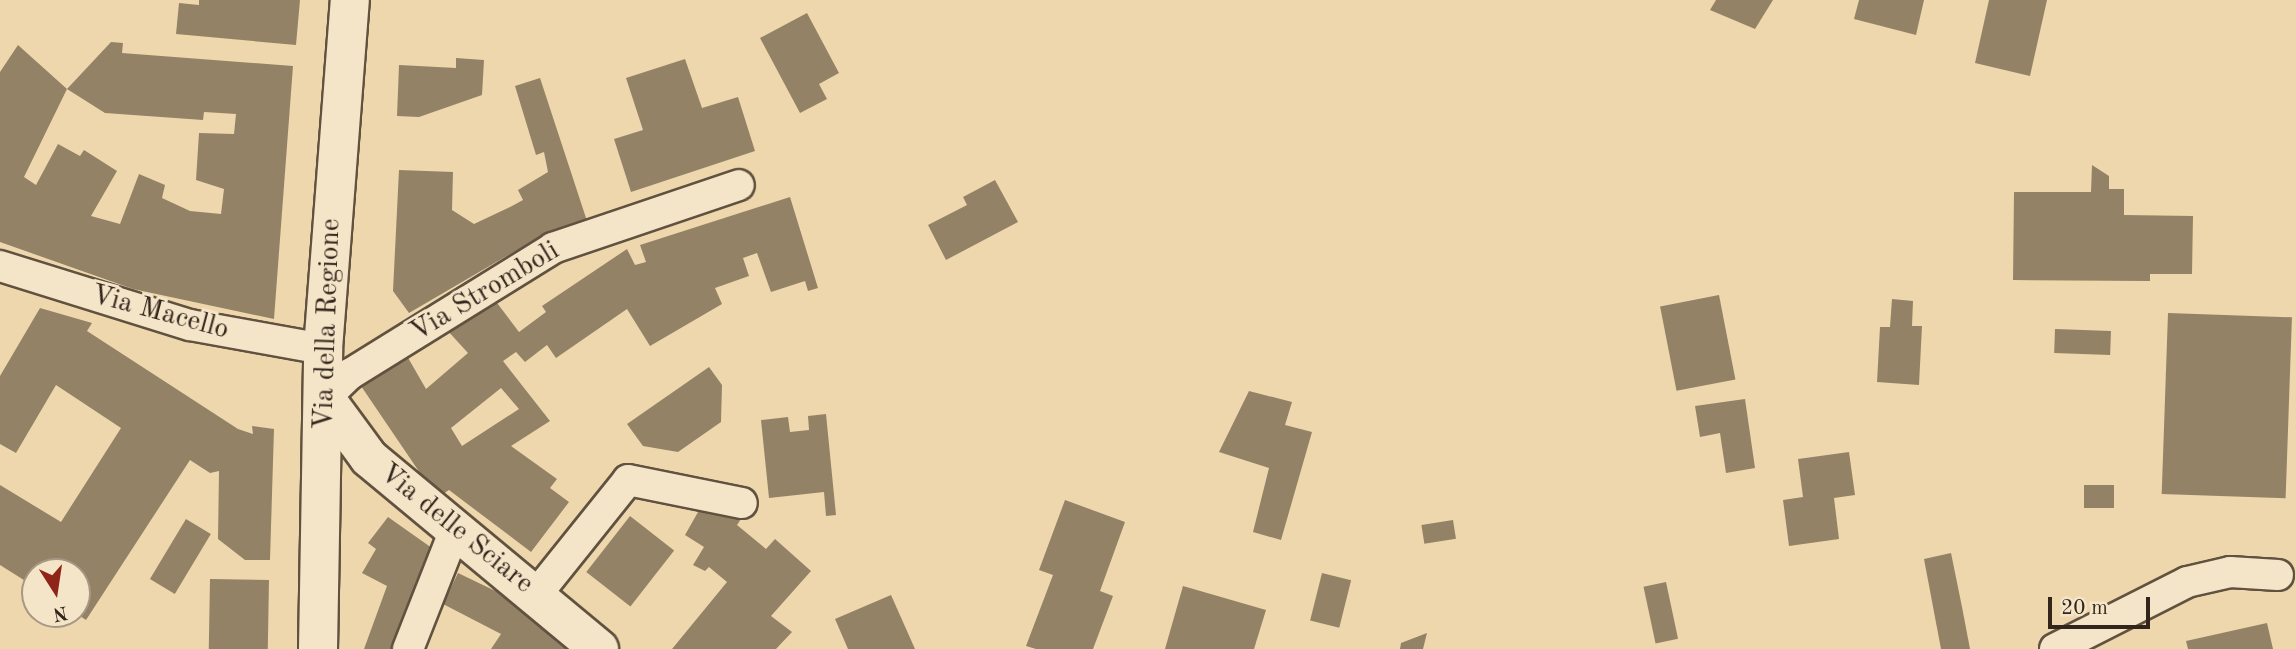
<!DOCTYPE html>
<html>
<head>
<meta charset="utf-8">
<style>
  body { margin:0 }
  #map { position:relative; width:2296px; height:649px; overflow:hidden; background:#eed7ac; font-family:"Old Standard TT",serif }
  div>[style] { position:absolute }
  .building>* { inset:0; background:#948267; transform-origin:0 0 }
  .roads { filter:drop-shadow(2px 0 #615240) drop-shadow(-2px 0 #615240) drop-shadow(0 2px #615240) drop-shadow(0 -2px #615240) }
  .street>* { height:30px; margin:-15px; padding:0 15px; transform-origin:15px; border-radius:15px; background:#f4e5c9 }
  .secondary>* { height:38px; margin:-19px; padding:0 19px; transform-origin:19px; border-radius:19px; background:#f4e5c9 }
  span { translate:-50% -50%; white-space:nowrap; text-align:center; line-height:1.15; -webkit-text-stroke:6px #f4e5c9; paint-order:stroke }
  .street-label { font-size:28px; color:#32251c }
  .north { position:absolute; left:21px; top:558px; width:70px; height:70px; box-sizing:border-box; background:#f4e5c9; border:2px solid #a69884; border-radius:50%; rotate:168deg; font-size:19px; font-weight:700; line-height:28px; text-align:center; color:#32251c }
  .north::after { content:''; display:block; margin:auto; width:24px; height:32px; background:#8f2418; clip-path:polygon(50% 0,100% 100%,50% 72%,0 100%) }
  .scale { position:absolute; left:2048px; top:597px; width:102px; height:32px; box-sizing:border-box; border:4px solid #32251c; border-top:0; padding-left:9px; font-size:21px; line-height:24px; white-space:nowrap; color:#32251c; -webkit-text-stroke:5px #f4e5c9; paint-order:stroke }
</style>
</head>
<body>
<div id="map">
  <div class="building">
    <i style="clip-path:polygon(199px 0,300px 0,296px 45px,176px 34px,179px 3px,199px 5px)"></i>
    <i style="clip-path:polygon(1716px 0,1773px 0,1755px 29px,1710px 10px)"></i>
    <i style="clip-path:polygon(1859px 0,1924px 0,1916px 35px,1854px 19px)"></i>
    <i style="clip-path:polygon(1989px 0,2047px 0,2030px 76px,1975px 63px)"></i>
    <i style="clip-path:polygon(807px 13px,839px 73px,819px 84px,827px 99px,800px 113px,760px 38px)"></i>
    <i style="clip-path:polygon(111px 42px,123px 43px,122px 53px,293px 66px,274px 319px,133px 289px,0 242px,0 72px,18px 45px,67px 89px,24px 177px,36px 185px,58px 144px,80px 156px,84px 150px,117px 171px,91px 216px,120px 224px,139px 174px,165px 185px,162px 198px,190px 211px,221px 214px,224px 189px,196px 180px,199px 133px,234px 134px,236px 114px,204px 112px,203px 120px,105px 113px,67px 89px)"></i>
    <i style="clip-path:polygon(456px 58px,484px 60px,482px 95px,419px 117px,397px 116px,399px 65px,456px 68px)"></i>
    <i style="clip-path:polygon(685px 59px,702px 108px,738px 97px,755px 151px,631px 192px,614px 139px,643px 130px,626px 78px)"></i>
    <i style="clip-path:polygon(540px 78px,588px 224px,534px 240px,409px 313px,393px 291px,399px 170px,453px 172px,452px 210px,474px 224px,512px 206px,523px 200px,518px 190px,548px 172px,544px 152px,536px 155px,515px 86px)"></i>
    <i style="clip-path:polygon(2092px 165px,2109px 176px,2109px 189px,2124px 189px,2124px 215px,2193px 216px,2192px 274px,2150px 274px,2150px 281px,2013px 280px,2014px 192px,2091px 192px)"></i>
    <i style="clip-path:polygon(995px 180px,1018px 222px,946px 260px,928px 225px,967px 205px,963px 197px)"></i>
    <i style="clip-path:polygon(evenodd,790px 197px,818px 288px,808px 291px,805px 281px,771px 292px,757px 253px,743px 258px,749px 276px,715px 288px,722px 304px,650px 346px,627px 309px,556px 358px,547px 345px,525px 362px,516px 352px,503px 361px,550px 421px,511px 446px,557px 479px,550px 488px,569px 502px,531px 552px,449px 490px,437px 498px,361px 386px,407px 356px,426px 389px,468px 353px,447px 330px,494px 299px,519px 332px,546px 312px,542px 306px,627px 249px,635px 265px,646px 262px,640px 245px,790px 197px,501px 388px,519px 409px,462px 446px,451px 428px,501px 388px)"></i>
    <i style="left:1719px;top:295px;width:86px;height:60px;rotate:79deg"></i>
    <i style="clip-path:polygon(1892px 299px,1913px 301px,1912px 326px,1922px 326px,1919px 385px,1877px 382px,1880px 327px,1890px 327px)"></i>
    <i style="clip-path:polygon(40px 308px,92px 323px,87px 331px,238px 429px,253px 434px,252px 426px,274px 429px,270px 560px,245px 560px,218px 539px,219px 471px,210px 473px,190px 460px,86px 620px,77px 614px,77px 572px,35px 572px,35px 587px,0 565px,0 485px,61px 522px,121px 428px,56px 385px,16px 453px,0 444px,0 376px)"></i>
    <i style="left:2168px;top:313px;width:124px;height:181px;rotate:2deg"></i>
    <i style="left:2055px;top:329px;width:56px;height:24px;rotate:2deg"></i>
    <i style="clip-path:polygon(709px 367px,722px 385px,721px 422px,678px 452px,643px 446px,627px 424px)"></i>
    <i style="clip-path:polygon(1249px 391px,1292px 402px,1285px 425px,1312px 432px,1281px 540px,1253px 532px,1269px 468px,1219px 452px)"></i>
    <i style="clip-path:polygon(1745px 399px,1755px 468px,1726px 473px,1720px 433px,1700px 437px,1695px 406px)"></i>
    <i style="clip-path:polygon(826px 414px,836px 515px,826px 516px,824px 492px,769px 498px,761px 420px,788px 417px,790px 432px,809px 430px,808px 416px)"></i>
    <i style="clip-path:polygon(1849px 452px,1855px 495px,1834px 498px,1839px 539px,1789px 546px,1783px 500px,1803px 497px,1798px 459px)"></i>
    <i style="left:2084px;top:485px;width:30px;height:23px"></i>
    <i style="clip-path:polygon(1065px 500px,1125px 522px,1100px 591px,1113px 596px,1093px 649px,1036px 649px,1026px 646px,1053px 575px,1039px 570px)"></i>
    <i style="clip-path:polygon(702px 505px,745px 513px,737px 525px,766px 549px,775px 539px,811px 571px,771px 616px,792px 632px,776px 649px,672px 649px,727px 582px,709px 567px,705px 571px,693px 565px,704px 547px,685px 535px)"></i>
    <i style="left:630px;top:516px;width:56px;height:71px;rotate:38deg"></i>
    <i style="clip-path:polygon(388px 517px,439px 553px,401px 649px,364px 649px,387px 586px,362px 573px,376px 549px,368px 543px)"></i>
    <i style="left:186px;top:519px;width:29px;height:70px;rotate:31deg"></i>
    <i style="left:1453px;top:520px;width:19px;height:32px;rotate:81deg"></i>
    <i style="clip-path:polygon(1951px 553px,1962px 607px,1970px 649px,1941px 649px,1924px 559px)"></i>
    <i style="clip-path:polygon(458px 573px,516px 601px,575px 649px,491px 649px,501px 634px,443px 604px)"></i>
    <i style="left:1322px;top:573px;width:30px;height:49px;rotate:14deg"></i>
    <i style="left:210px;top:579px;width:59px;height:70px;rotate:1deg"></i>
    <i style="left:1666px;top:582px;width:58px;height:23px;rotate:78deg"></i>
    <i style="clip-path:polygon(1183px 586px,1266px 610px,1254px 649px,1165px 649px)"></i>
    <i style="clip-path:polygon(891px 595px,915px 649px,848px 649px,835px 619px)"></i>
    <i style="clip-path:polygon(2267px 623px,2273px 649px,2188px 649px,2186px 641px)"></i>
    <i style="clip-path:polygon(1427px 633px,1423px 649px,1400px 649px,1401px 643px)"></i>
  </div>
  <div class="roads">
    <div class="street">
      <i style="left:0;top:266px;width:199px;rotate:17.3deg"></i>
      <i style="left:190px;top:325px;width:135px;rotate:10.2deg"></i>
      <i style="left:325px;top:398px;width:35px;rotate:-44deg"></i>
      <i style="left:350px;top:374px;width:239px;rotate:-31.8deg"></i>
      <i style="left:553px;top:248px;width:196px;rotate:-18.7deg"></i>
      <i style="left:536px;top:595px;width:147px;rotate:-51.3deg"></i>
      <i style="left:628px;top:480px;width:116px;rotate:11.4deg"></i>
      <i style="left:408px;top:649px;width:131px;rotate:-68.5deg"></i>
      <i style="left:2055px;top:649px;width:148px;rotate:-26.9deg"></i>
      <i style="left:2187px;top:582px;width:44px;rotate:-13.1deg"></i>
      <i style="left:2230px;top:572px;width:48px;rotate:3.6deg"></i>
    </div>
    <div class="secondary">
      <i style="left:325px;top:398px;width:74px;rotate:53.7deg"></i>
      <i style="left:369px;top:458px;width:299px;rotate:39.7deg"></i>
      <i style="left:318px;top:649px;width:300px;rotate:-89deg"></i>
      <i style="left:323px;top:349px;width:350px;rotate:-85.6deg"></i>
    </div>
  </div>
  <div class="street-label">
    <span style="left:485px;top:292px;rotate:-31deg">Via Stromboli</span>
    <span style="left:160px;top:313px;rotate:15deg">Via Macello</span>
    <span style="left:328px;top:324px;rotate:-88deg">Via della Regione</span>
    <span style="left:456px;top:529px;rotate:39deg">Via delle Sciare</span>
  </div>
  <div class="north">N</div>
  <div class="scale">20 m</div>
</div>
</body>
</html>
